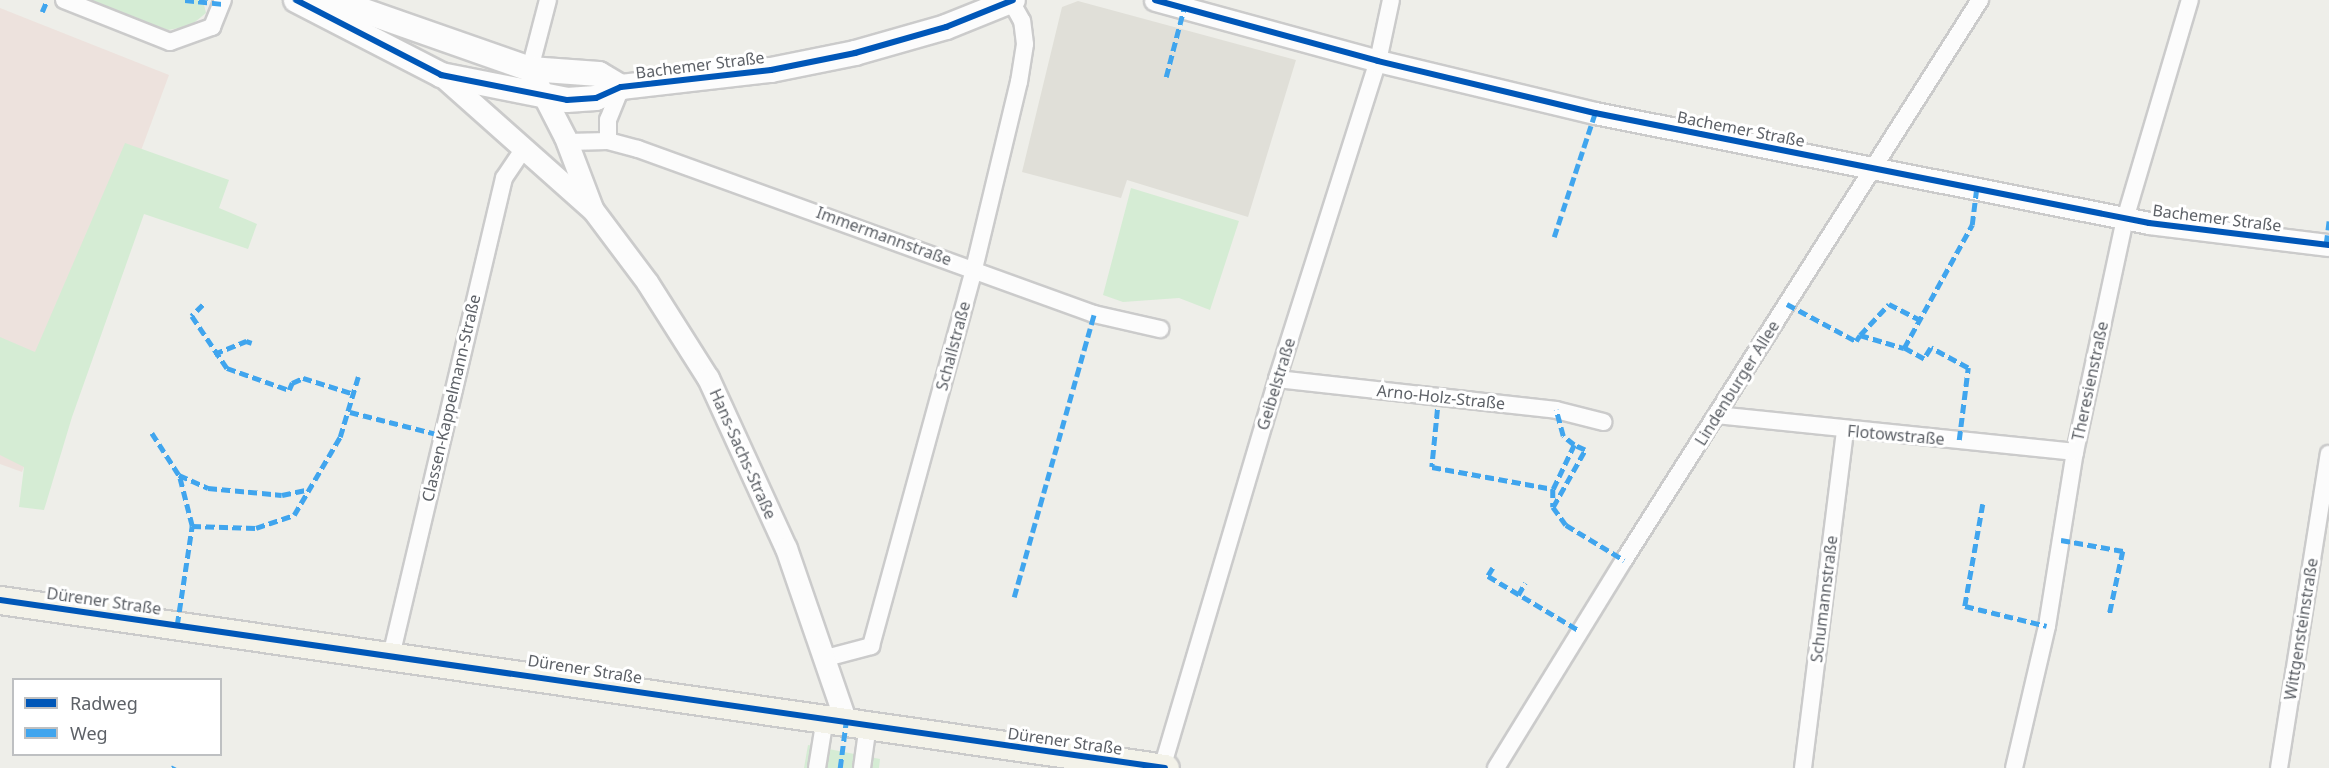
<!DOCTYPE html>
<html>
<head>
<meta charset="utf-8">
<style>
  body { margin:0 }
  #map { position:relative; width:2329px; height:768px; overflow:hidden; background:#eeeee9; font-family:"Noto Sans",sans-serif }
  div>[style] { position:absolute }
  .education>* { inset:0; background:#e0dfd8 }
  .medical>* { inset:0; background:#ede2dd }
  .green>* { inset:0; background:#d5ecd4 }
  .roads { filter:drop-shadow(2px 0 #cbcbcb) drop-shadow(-2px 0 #cbcbcb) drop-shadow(0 2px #cbcbcb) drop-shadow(0 -2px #cbcbcb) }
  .minor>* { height:16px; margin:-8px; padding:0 8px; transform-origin:8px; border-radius:8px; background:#fcfcfc }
  .tertiary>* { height:21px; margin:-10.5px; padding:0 10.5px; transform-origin:10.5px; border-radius:10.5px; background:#fcfcfc }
  .secondary>* { height:24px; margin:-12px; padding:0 12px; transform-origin:12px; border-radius:12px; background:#fcfcfc }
  .primary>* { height:27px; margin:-13.5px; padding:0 13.5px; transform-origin:13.5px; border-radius:13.5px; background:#f3f2e9 }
  .quiet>* { height:4.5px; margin-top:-2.25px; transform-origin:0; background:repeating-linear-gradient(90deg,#40a5ee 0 9px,transparent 0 13.5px) }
  .cycleway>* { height:6px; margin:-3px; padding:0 3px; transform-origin:3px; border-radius:3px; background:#0057b8 }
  span { translate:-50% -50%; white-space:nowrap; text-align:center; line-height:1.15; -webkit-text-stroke:6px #fff; paint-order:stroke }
  .street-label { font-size:16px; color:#5d6167 }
  .legend { position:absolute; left:12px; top:678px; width:210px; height:78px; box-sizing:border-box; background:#fff; border:2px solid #bec0c2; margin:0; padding:8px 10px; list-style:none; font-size:18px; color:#5d6167 }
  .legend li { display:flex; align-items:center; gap:12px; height:30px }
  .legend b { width:30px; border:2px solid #bec0c2 }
</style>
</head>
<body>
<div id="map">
  <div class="education">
    <i style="clip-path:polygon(1078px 1px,1296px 60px,1248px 217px,1127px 180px,1121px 198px,1022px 172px,1062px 7px)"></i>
  </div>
  <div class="medical">
    <i style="clip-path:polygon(0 8px,169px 75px,22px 472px,0 464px)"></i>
  </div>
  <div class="green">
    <i style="clip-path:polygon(85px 0,203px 0,206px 13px,190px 26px,168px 30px)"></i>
    <i style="clip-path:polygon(125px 143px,229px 180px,219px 208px,257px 224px,248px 249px,144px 214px,72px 417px,44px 510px,19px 507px,24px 467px,0 455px,0 337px,35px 352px)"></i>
    <i style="clip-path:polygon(1131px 188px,1239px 221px,1210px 310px,1179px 298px,1123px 302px,1103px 295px)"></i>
    <i style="clip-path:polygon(808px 745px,880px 759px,879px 768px,804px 768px)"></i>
  </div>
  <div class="roads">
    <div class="minor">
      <i style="left:64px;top:0;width:114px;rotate:21.6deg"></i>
      <i style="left:170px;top:42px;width:45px;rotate:-19.7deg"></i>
      <i style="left:212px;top:27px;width:29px;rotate:-68deg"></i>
      <i style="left:530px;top:69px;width:71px;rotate:-75.4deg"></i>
      <i style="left:608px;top:141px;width:21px;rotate:-90deg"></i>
      <i style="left:608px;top:120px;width:35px;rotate:-68deg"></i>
      <i style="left:568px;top:142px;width:40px;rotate:-1.4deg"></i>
      <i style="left:608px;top:141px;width:31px;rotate:15deg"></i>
      <i style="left:638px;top:149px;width:485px;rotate:19.9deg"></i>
      <i style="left:1094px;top:314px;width:68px;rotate:12.8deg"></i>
      <i style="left:1277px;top:379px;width:281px;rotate:6.3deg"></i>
      <i style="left:1556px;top:410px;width:49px;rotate:14.3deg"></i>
      <i style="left:1717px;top:415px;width:360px;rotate:5.9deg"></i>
      <i style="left:391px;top:656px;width:491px;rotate:-76.7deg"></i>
      <i style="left:504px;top:178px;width:37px;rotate:-56deg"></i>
      <i style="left:826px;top:658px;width:47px;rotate:-14.9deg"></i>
      <i style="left:871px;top:646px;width:391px;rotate:-74.7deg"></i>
      <i style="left:974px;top:269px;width:192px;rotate:-76.5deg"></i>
      <i style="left:1019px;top:82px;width:38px;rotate:-81deg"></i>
      <i style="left:1025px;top:44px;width:23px;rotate:-97deg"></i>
      <i style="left:1022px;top:21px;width:23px;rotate:-119deg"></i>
      <i style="left:817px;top:768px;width:51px;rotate:-80.9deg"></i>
      <i style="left:862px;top:768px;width:43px;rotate:-82.1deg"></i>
      <i style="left:1162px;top:768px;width:406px;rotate:-73.5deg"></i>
      <i style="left:1277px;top:379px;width:334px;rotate:-72.4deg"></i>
      <i style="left:1378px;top:61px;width:62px;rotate:-78deg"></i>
      <i style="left:1496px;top:768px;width:244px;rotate:-58.4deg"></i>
      <i style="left:1624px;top:560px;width:664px;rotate:-57.56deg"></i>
      <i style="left:1803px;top:768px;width:341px;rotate:-82.9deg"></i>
      <i style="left:2014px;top:768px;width:146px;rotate:-76.9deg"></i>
      <i style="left:2047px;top:626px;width:176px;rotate:-80.9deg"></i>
      <i style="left:2075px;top:452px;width:238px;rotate:-77.9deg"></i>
      <i style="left:2125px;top:219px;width:228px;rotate:-73.5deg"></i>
      <i style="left:2279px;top:768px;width:318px;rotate:-81deg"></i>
    </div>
    <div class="tertiary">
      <i style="left:1155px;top:0;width:231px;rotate:15.3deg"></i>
      <i style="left:1378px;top:61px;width:223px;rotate:13.5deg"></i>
      <i style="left:1595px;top:113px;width:565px;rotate:11.23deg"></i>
      <i style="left:2149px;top:223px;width:181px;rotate:7deg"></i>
      <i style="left:530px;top:69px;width:76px;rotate:62.8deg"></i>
      <i style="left:565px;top:137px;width:76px;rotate:69.2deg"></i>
      <i style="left:441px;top:75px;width:203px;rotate:41.6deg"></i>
      <i style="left:593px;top:210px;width:90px;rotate:53.1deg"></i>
      <i style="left:647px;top:282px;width:114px;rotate:57.6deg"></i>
      <i style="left:708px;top:378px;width:187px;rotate:65.4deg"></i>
      <i style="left:786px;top:548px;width:184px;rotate:71deg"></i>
    </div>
    <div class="secondary">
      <i style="left:296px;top:0;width:163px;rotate:27.3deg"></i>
      <i style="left:441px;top:75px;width:128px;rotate:11.2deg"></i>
      <i style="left:567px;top:100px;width:29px;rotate:-4deg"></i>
      <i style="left:596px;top:98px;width:27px;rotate:-24deg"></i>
      <i style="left:621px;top:87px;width:151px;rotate:-6.5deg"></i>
      <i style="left:771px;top:70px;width:86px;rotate:-11.4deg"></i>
      <i style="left:855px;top:53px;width:95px;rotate:-15.9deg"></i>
      <i style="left:946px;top:27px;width:72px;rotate:-21.9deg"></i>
      <i style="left:333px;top:0;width:209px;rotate:19.3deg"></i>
      <i style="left:530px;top:69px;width:69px;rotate:4.1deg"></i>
      <i style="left:599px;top:74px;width:26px;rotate:31deg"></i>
    </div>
    <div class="primary">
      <i style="left:0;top:600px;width:1177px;rotate:8.21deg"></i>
    </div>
  </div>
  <div class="quiet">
    <i style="left:185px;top:0;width:37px;rotate:6deg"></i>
    <i style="left:42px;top:12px;width:13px;rotate:-67deg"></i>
    <i style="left:1166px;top:77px;width:71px;rotate:-75.4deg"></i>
    <i style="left:1554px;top:237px;width:131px;rotate:-71.7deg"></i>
    <i style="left:2326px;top:244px;width:25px;rotate:-83deg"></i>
    <i style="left:1787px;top:304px;width:78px;rotate:28.2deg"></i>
    <i style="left:1856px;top:341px;width:7px;rotate:-56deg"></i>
    <i style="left:1860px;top:335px;width:46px;rotate:16.5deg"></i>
    <i style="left:203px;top:305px;width:16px;rotate:135deg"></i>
    <i style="left:192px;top:316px;width:63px;rotate:56.1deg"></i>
    <i style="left:227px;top:368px;width:66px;rotate:19.5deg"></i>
    <i style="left:289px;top:390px;width:8px;rotate:-67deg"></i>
    <i style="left:292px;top:383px;width:12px;rotate:-24deg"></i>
    <i style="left:303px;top:378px;width:50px;rotate:17.4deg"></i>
    <i style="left:1860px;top:335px;width:42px;rotate:-46.9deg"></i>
    <i style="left:1889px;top:304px;width:33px;rotate:27deg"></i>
    <i style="left:214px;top:354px;width:35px;rotate:-22deg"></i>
    <i style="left:246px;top:341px;width:6px;rotate:18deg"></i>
    <i style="left:1439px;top:396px;width:71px;rotate:95.6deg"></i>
    <i style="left:1432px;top:467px;width:123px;rotate:10.3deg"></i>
    <i style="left:1553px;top:489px;width:49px;rotate:-64.5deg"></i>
    <i style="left:1574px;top:445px;width:14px;rotate:-141deg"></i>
    <i style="left:1563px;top:436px;width:27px;rotate:-105deg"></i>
    <i style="left:350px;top:412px;width:94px;rotate:14.2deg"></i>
    <i style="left:152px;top:433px;width:50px;rotate:57.3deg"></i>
    <i style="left:179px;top:475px;width:32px;rotate:24deg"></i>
    <i style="left:208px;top:488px;width:74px;rotate:5.4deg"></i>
    <i style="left:282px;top:495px;width:29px;rotate:-12deg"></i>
    <i style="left:1959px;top:440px;width:73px;rotate:-82.9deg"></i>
    <i style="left:1968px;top:368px;width:42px;rotate:-151.6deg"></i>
    <i style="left:1931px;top:348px;width:13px;rotate:122deg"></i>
    <i style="left:1924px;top:359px;width:23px;rotate:-151deg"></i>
    <i style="left:1904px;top:348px;width:141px;rotate:-61.1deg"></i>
    <i style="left:1972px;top:225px;width:34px;rotate:-83deg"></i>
    <i style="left:1553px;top:489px;width:18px;rotate:90deg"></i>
    <i style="left:1553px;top:507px;width:22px;rotate:54deg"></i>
    <i style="left:1566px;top:525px;width:68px;rotate:31.1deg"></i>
    <i style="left:1983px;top:504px;width:104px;rotate:100deg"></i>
    <i style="left:1965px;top:606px;width:84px;rotate:13.7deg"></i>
    <i style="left:1553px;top:507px;width:65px;rotate:-60.7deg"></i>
    <i style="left:1585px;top:450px;width:12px;rotate:-156deg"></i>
    <i style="left:192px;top:526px;width:64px;rotate:1.8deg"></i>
    <i style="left:256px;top:528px;width:40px;rotate:-18.9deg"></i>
    <i style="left:294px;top:515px;width:91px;rotate:-59.5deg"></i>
    <i style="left:340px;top:437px;width:63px;rotate:-73.3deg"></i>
    <i style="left:2061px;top:540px;width:63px;rotate:10.1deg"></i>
    <i style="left:2123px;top:551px;width:67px;rotate:102deg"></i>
    <i style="left:1493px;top:568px;width:9px;rotate:122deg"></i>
    <i style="left:1488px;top:576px;width:107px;rotate:30.9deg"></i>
    <i style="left:1518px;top:595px;width:14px;rotate:-60deg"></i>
    <i style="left:1014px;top:597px;width:294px;rotate:-74.2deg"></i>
    <i style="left:177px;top:625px;width:100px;rotate:-81.4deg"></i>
    <i style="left:192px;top:526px;width:53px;rotate:-104.3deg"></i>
    <i style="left:173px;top:768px;width:2px;rotate:-63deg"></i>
    <i style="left:840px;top:768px;width:46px;rotate:-82.6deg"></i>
  </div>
  <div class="cycleway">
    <i style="left:296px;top:0;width:163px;rotate:27.3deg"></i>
    <i style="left:441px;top:75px;width:128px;rotate:11.2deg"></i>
    <i style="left:567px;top:100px;width:29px;rotate:-4deg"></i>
    <i style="left:596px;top:98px;width:27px;rotate:-24deg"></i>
    <i style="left:621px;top:87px;width:151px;rotate:-6.5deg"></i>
    <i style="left:771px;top:70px;width:86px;rotate:-11.4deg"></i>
    <i style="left:855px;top:53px;width:95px;rotate:-15.9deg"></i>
    <i style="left:946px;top:27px;width:72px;rotate:-21.9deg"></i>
    <i style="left:1155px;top:0;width:231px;rotate:15.3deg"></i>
    <i style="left:1378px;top:61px;width:223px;rotate:13.5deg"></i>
    <i style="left:1595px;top:113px;width:565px;rotate:11.23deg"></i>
    <i style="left:2149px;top:223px;width:181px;rotate:7deg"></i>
    <i style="left:0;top:600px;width:1177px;rotate:8.21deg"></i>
  </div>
  <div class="street-label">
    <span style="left:700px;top:65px;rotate:-7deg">Bachemer Straße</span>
    <span style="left:1741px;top:129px;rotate:11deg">Bachemer Straße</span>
    <span style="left:2217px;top:218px;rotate:7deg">Bachemer Straße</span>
    <span style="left:884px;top:236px;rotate:20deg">Immermannstraße</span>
    <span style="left:953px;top:346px;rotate:-75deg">Schallstraße</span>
    <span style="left:2090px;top:381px;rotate:-78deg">Theresienstraße</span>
    <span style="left:1737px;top:383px;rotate:-58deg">Lindenburger Allee</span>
    <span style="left:1276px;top:384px;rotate:-73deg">Geibelstraße</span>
    <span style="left:1441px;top:397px;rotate:6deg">Arno-Holz-Straße</span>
    <span style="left:451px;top:398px;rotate:-77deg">Classen-Kappelmann-Straße</span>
    <span style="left:1896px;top:435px;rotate:5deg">Flotowstraße</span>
    <span style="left:743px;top:454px;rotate:66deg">Hans-Sachs-Straße</span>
    <span style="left:1824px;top:599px;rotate:-83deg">Schumannstraße</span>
    <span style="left:104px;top:601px;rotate:8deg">Dürener Straße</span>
    <span style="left:2301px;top:629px;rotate:-81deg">Wittgensteinstraße</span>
    <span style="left:585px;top:669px;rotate:9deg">Dürener Straße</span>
    <span style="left:1065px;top:741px;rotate:8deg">Dürener Straße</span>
  </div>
  <ul class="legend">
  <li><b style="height:8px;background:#0057b8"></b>Radweg</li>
  <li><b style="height:8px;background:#40a5ee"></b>Weg</li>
  </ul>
</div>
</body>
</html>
